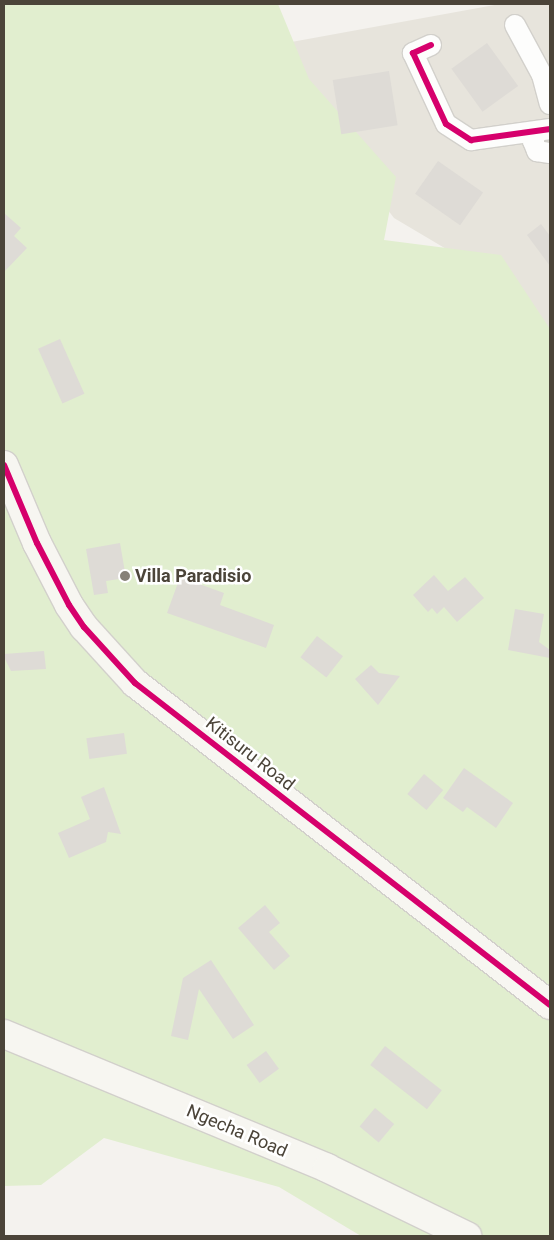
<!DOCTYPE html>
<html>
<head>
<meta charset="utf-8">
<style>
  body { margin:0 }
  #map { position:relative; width:554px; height:1240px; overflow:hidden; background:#f4f2ee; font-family:Roboto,sans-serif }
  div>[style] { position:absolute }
  .residential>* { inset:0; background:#e7e4dc }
  .green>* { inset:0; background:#e1eecf }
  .building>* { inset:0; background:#dedbd6; transform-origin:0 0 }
  .roads { filter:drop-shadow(1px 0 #d2d0cb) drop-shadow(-1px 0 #d2d0cb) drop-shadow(0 1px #d2d0cb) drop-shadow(0 -1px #d2d0cb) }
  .street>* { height:20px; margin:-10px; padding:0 10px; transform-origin:10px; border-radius:10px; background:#fdfdfc }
  .secondary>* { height:28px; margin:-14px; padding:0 14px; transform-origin:14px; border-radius:14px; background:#f7f6f1 }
  .cycleway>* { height:6px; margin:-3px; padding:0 3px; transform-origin:3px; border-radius:3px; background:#d6006c }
  .dots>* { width:14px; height:14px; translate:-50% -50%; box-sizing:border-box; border:2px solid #fff; border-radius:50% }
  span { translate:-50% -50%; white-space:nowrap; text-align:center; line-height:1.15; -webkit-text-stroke:5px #fff; paint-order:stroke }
  .poi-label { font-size:18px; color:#4b4439; font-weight:700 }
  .left { translate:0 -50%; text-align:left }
  .street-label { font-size:18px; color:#4b4439 }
  .frame { position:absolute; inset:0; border:5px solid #4b4439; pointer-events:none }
</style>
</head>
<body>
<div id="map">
  <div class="residential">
    <i style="clip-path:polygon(500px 4px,550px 4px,550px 366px,480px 269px,394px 218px,264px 47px)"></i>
  </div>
  <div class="green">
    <i style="clip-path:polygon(4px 4px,278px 4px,309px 79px,396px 177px,384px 240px,501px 255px,550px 329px,550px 1236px,361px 1236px,279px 1187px,104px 1138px,41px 1185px,4px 1186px)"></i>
  </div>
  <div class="building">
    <i style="left:487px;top:43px;width:53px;height:44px;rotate:54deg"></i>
    <i style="left:389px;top:71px;width:55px;height:57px;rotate:81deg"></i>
    <i style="left:438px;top:161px;width:55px;height:40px;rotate:35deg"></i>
    <i style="clip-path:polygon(4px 213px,21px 228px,14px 236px,27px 248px,4px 272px)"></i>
    <i style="clip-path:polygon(541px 224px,550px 236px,550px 266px,527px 235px)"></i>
    <i style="left:60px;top:339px;width:60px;height:24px;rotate:66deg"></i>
    <i style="clip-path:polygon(120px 543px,126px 578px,106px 581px,108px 593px,94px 595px,86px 549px)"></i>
    <i style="clip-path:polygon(434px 575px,448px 591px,465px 577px,484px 598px,457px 622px,444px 607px,437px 614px,432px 608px,428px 612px,413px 595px)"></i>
    <i style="clip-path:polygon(180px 577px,224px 593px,220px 605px,274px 625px,266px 648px,167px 613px)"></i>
    <i style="clip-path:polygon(515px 609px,544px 614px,539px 642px,550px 650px,550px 658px,508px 650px)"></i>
    <i style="left:317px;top:636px;width:33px;height:27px;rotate:38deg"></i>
    <i style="clip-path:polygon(44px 651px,46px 669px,11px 671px,4px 657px,4px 654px)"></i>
    <i style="clip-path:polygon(371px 665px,379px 673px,400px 676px,378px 705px,355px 679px)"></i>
    <i style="left:124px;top:733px;width:21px;height:38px;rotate:82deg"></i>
    <i style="clip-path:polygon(464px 768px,513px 803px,496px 828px,467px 807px,463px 812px,443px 798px)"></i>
    <i style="left:424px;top:774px;width:25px;height:26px;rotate:40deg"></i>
    <i style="clip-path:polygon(104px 787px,121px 834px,108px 832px,106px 842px,69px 858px,58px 833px,90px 819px,81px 797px)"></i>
    <i style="clip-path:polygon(265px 905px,280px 923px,269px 932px,290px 956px,274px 970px,238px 928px)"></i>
    <i style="clip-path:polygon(211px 960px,254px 1025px,233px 1039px,199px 989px,188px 1040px,171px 1036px,183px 978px)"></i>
    <i style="left:385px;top:1046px;width:72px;height:24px;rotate:38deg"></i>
    <i style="left:266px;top:1051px;width:22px;height:24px;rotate:54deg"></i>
    <i style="left:375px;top:1108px;width:25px;height:24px;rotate:40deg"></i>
  </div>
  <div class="roads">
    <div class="street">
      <i style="left:515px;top:25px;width:57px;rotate:61.6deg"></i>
      <i style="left:542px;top:75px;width:30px;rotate:75deg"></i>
      <i style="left:431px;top:45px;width:20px;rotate:156deg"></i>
      <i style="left:413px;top:53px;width:78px;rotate:65.1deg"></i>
      <i style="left:446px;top:124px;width:30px;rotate:33deg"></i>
      <i style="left:471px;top:140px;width:80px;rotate:-7.9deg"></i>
      <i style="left:537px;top:132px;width:10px;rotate:114deg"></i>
      <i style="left:533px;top:141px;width:11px;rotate:68deg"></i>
      <i style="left:537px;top:151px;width:13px;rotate:9deg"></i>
    </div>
    <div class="secondary">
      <i style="left:4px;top:465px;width:85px;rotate:67.1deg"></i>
      <i style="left:37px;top:543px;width:70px;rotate:62.7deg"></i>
      <i style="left:69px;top:605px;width:27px;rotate:56deg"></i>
      <i style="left:84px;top:627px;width:76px;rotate:47.7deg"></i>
      <i style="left:135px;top:683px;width:525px;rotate:37.81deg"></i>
      <i style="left:4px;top:1034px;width:350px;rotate:22.5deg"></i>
      <i style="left:327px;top:1168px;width:156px;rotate:25.9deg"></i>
    </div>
  </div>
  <div class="cycleway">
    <i style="left:431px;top:45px;width:20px;rotate:156deg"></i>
    <i style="left:413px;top:53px;width:78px;rotate:65.1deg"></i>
    <i style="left:446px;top:124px;width:30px;rotate:33deg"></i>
    <i style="left:471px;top:140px;width:80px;rotate:-7.9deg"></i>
    <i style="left:4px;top:465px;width:85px;rotate:67.1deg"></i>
    <i style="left:37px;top:543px;width:70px;rotate:62.7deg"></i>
    <i style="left:69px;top:605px;width:27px;rotate:56deg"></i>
    <i style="left:84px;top:627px;width:76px;rotate:47.7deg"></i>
    <i style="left:135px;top:683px;width:525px;rotate:37.81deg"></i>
  </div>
  <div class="dots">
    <i style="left:125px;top:576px;background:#868178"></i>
  </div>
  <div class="poi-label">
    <span class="left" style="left:135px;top:576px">Villa Paradisio</span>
  </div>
  <div class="street-label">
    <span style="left:250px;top:754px;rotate:38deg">Kitisuru Road</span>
    <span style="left:237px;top:1131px;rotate:23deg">Ngecha Road</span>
  </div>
  <div class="frame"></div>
</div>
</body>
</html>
